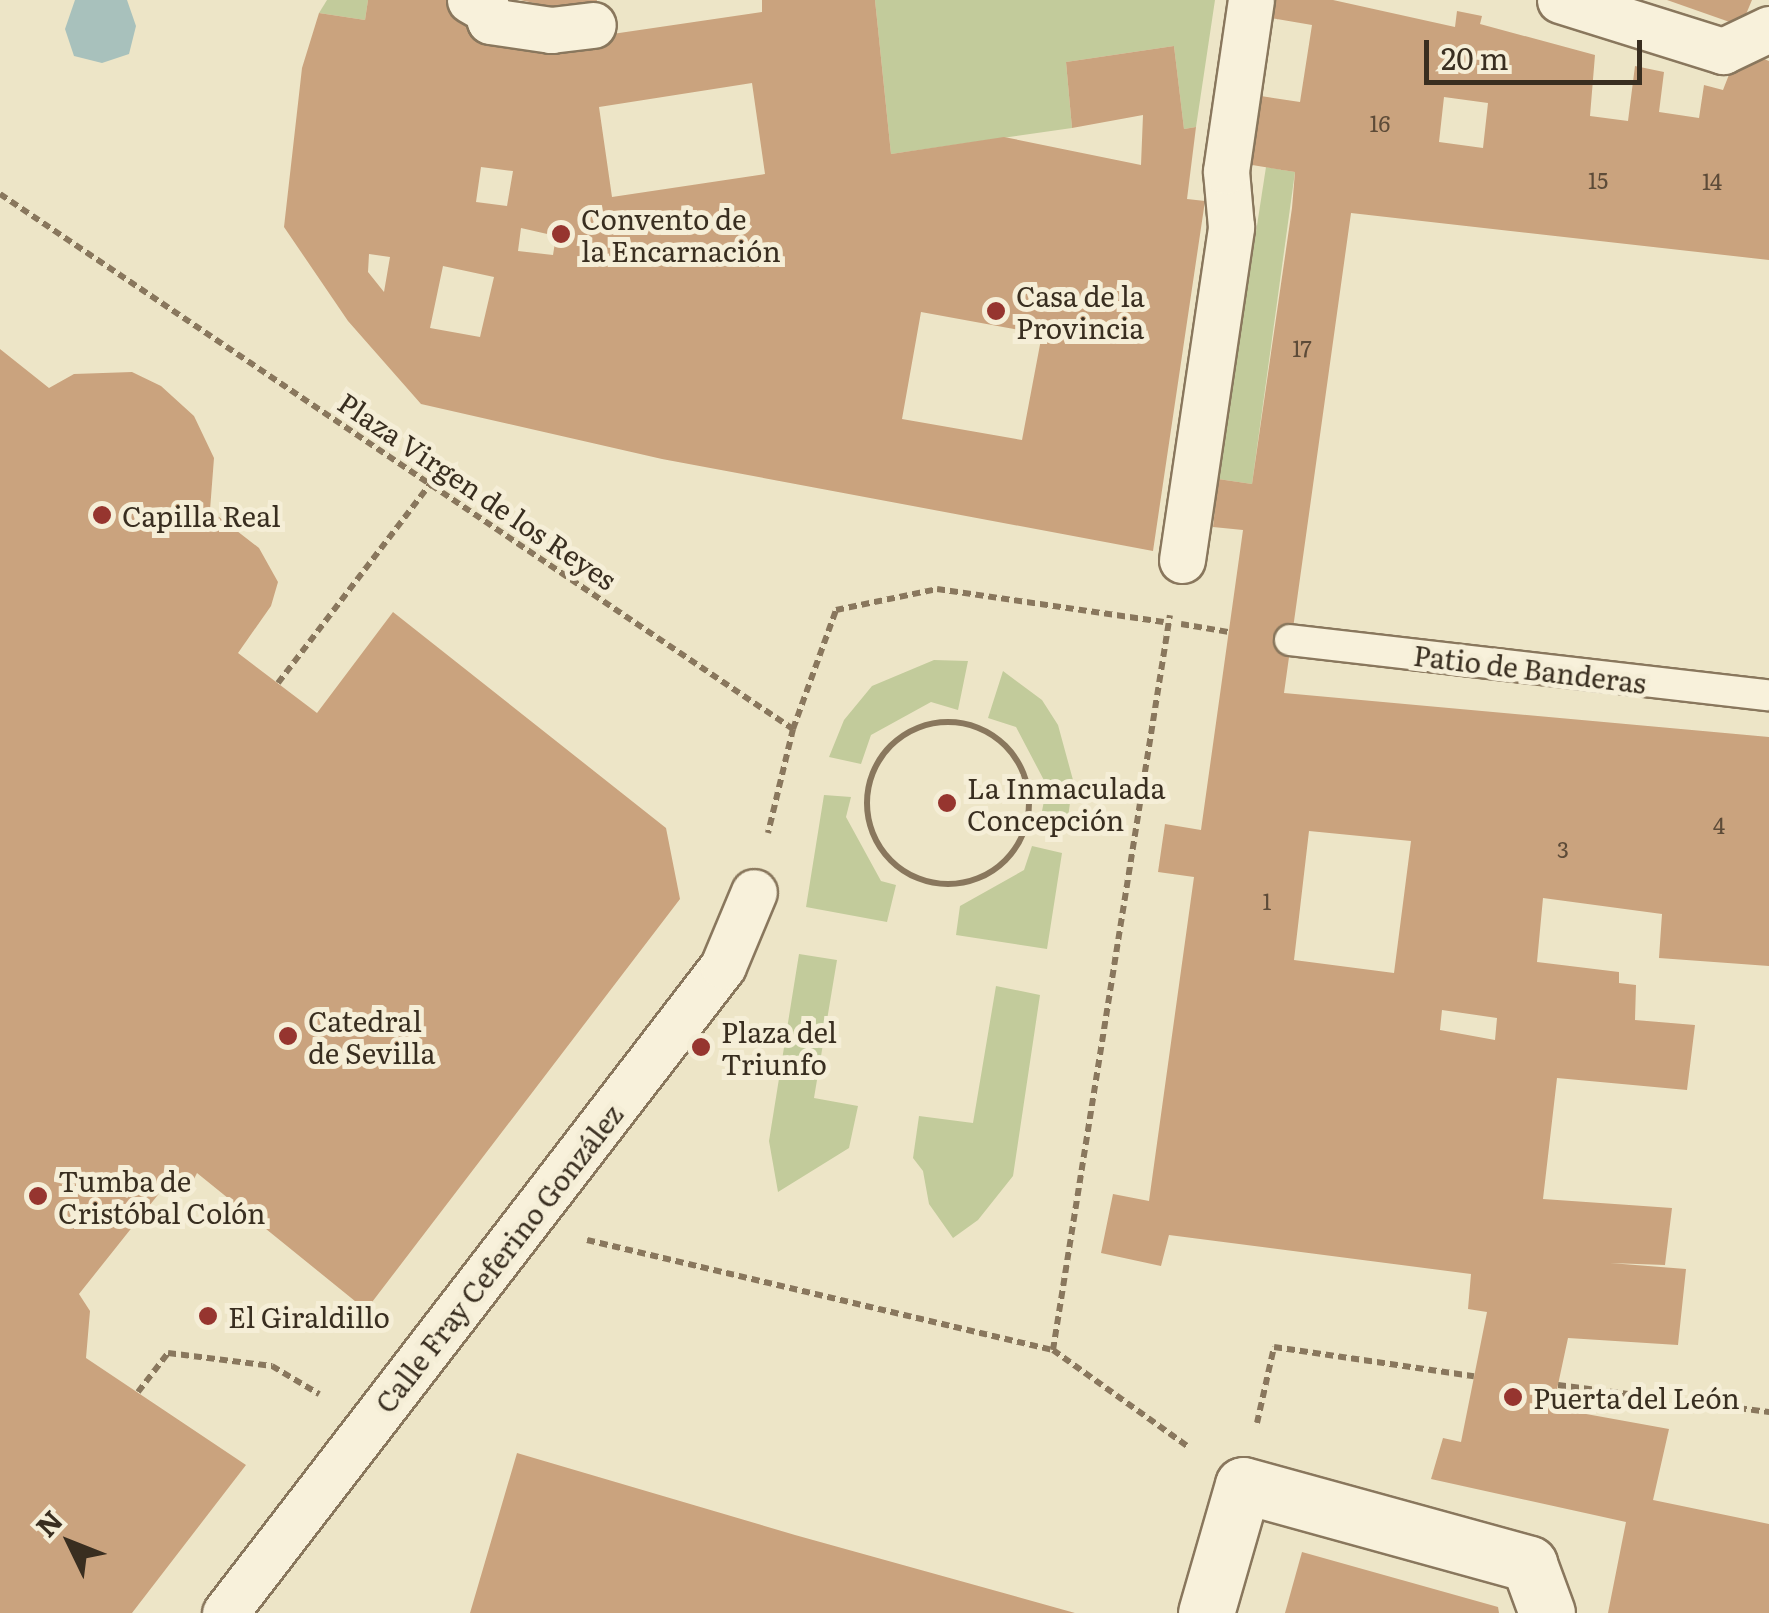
<!DOCTYPE html>
<html>
<head>
<meta charset="utf-8">
<style>
  body { margin:0 }
  #map { position:relative; width:1769px; height:1613px; overflow:hidden; background:#ede5c7; font-family:Literata,serif }
  div>[style] { position:absolute }
  .green>* { inset:0; background:#c2cb9b }
  .water>* { inset:0; background:#a8c1bc }
  .building>* { inset:0; background:#caa37e }
  .path>* { height:6px; margin-top:-3px; transform-origin:0; background:repeating-linear-gradient(90deg,#89775d 0 8px,transparent 0 13px) }
  .path>.ring { margin:-3px; padding:0; box-sizing:content-box; background:none; border:6px solid #89775d; border-radius:50% }
  .roads { filter:drop-shadow(2px 0 #89775d) drop-shadow(-2px 0 #89775d) drop-shadow(0 2px #89775d) drop-shadow(0 -2px #89775d) }
  .service>* { height:30px; margin:-15px; padding:0 15px; transform-origin:15px; border-radius:15px; background:#f8f1db }
  .pedestrian>* { height:45px; margin:-22.5px; padding:0 22.5px; transform-origin:22.5px; border-radius:22.5px; background:#f8f1db }
  .minor>* { height:55px; margin:-27.5px; padding:0 27.5px; transform-origin:27.5px; border-radius:27.5px; background:#f8f1db }
  .dots>* { width:28px; height:28px; translate:-50% -50%; box-sizing:border-box; border:5px solid #f5eed7; border-radius:50% }
  span { translate:-50% -50%; white-space:nowrap; text-align:center; line-height:1.15; -webkit-text-stroke:10px #f5eed7; paint-order:stroke }
  .number-label { font-size:22px; color:#5d4b38 }
  .number-label span { -webkit-text-stroke-width:0 }
  .poi-label { font-size:28px; color:#392e20 }
  .left { translate:0 -50%; text-align:left }
  .street-label { font-size:28px; color:#392e20 }
  .north { position:absolute; left:20px; top:1493px; width:100px; height:100px; -webkit-text-stroke:8px #f5eed7; paint-order:stroke; rotate:313deg; font-size:28px; font-weight:700; line-height:40px; text-align:center; color:#392e20 }
  .north::after { content:''; display:block; margin:auto; width:35px; height:45px; background:#392e20; clip-path:polygon(50% 0,100% 100%,50% 72%,0 100%) }
  .scale { position:absolute; left:1424px; top:40px; width:218px; height:45px; box-sizing:border-box; border:5px solid #392e20; border-top:0; padding-left:12px; font-size:30px; line-height:35px; white-space:nowrap; color:#392e20; -webkit-text-stroke:8px #f5eed7; paint-order:stroke }
</style>
</head>
<body>
<div id="map">
  <div class="green">
    <i style="clip-path:polygon(327px 0,368px 0,365px 20px,319px 13px)"></i>
    <i style="clip-path:polygon(875px 0,1215px 0,1196px 127px,1184px 129px,1174px 46px,1066px 62px,1072px 128px,891px 154px)"></i>
    <i style="clip-path:polygon(1266px 167px,1295px 172px,1252px 484px,1218px 479px)"></i>
    <i style="clip-path:polygon(934px 660px,968px 661px,958px 710px,931px 702px,871px 735px,861px 764px,829px 757px,844px 720px,872px 686px)"></i>
    <i style="clip-path:polygon(1003px 671px,1042px 700px,1058px 725px,1073px 780px,1068px 818px,1042px 811px,1047px 786px,1016px 727px,988px 718px)"></i>
    <i style="clip-path:polygon(824px 795px,851px 797px,846px 817px,881px 881px,896px 885px,887px 922px,806px 907px)"></i>
    <i style="clip-path:polygon(1032px 846px,1062px 853px,1047px 949px,956px 935px,960px 906px,1024px 870px)"></i>
    <i style="clip-path:polygon(799px 954px,837px 960px,814px 1098px,858px 1106px,849px 1148px,778px 1192px,769px 1141px)"></i>
    <i style="clip-path:polygon(996px 986px,1040px 995px,1013px 1176px,978px 1220px,953px 1238px,929px 1204px,923px 1171px,913px 1158px,919px 1116px,973px 1123px)"></i>
  </div>
  <div class="water">
    <i style="clip-path:polygon(75px 0,127px 0,136px 26px,129px 54px,102px 63px,74px 56px,65px 29px)"></i>
  </div>
  <div class="building">
    <i style="clip-path:polygon(evenodd,368px 0,459px 0,477px 19px,478px 43px,541px 51px,592px 37px,762px 12px,762px 0,875px 0,891px 154px,1004px 137px,1141px 165px,1143px 115px,1072px 128px,1066px 62px,1174px 46px,1184px 129px,1196px 127px,1187px 199px,1205px 201px,1153px 551px,662px 459px,421px 404px,348px 321px,284px 227px,302px 68px,319px 13px,365px 20px,368px 0,752px 83px,765px 174px,612px 197px,599px 107px,752px 83px,368px 0,481px 167px,513px 171px,507px 206px,476px 202px,481px 167px,368px 0,521px 228px,556px 236px,553px 255px,518px 251px,521px 228px,368px 0,369px 254px,390px 257px,384px 292px,368px 272px,369px 254px,368px 0,443px 266px,494px 277px,480px 337px,430px 328px,443px 266px,368px 0,921px 312px,1042px 334px,1022px 440px,902px 419px,921px 312px)"></i>
    <i style="clip-path:polygon(520px 0,597px 0,594px 16px)"></i>
    <i style="clip-path:polygon(evenodd,1274px 0,1333px 0,1455px 27px,1457px 11px,1482px 16px,1480px 24px,1595px 55px,1590px 116px,1628px 121px,1635px 66px,1664px 72px,1659px 112px,1699px 118px,1704px 85px,1723px 90px,1739px 49px,1769px 61px,1769px 260px,1351px 213px,1284px 693px,1769px 737px,1769px 966px,1659px 958px,1662px 914px,1543px 898px,1537px 962px,1619px 972px,1619px 983px,1636px 985px,1635px 1020px,1695px 1025px,1687px 1090px,1557px 1078px,1543px 1199px,1672px 1208px,1665px 1265px,1610px 1263px,1686px 1269px,1678px 1345px,1568px 1338px,1553px 1408px,1669px 1429px,1653px 1500px,1769px 1524px,1769px 1613px,1608px 1613px,1626px 1522px,1431px 1479px,1443px 1438px,1461px 1442px,1487px 1312px,1468px 1309px,1471px 1274px,1169px 1235px,1161px 1266px,1101px 1253px,1113px 1194px,1149px 1201px,1194px 877px,1158px 872px,1165px 824px,1201px 830px,1243px 530px,1213px 527px,1218px 479px,1252px 484px,1292px 208px,1295px 172px,1240px 163px,1248px 94px,1300px 102px,1312px 25px,1271px 18px,1274px 0,1444px 97px,1488px 103px,1483px 148px,1439px 142px,1444px 97px,1274px 0,1309px 831px,1411px 841px,1394px 973px,1294px 960px,1309px 831px,1274px 0,1442px 1010px,1497px 1018px,1495px 1040px,1440px 1030px,1442px 1010px)"></i>
    <i style="clip-path:polygon(1667px 0,1752px 0,1741px 26px)"></i>
    <i style="clip-path:polygon(0 349px,49px 388px,74px 374px,132px 372px,161px 386px,194px 416px,214px 458px,210px 510px,259px 548px,278px 582px,271px 606px,238px 653px,317px 713px,393px 612px,666px 828px,680px 899px,366px 1310px,197px 1173px,187px 1193px,169px 1198px,161px 1191px,79px 1294px,90px 1311px,86px 1358px,246px 1465px,132px 1613px,0 1613px)"></i>
    <i style="clip-path:polygon(517px 1453px,795px 1535px,1075px 1613px,470px 1613px)"></i>
    <i style="clip-path:polygon(1302px 1552px,1498px 1607px,1499px 1613px,1285px 1613px)"></i>
  </div>
  <div class="path">
    <i style="left:0;top:194px;width:957px;rotate:34.01deg"></i>
    <i style="left:793px;top:729px;width:107px;rotate:103.5deg"></i>
    <i style="left:1181px;top:624px;width:49px;rotate:9.5deg"></i>
    <i style="left:278px;top:683px;width:250px;rotate:-52.6deg"></i>
    <i class="ring" style="left:867px;top:722px;width:156px;height:156px"></i>
    <i style="left:793px;top:729px;width:127px;rotate:-70.1deg"></i>
    <i style="left:836px;top:610px;width:103px;rotate:-11.7deg"></i>
    <i style="left:937px;top:589px;width:229px;rotate:8.3deg"></i>
    <i style="left:587px;top:1240px;width:479px;rotate:13.3deg"></i>
    <i style="left:1053px;top:1350px;width:168px;rotate:35.6deg"></i>
    <i style="left:1053px;top:1350px;width:744px;rotate:-80.96deg"></i>
    <i style="left:1558px;top:1385px;width:213px;rotate:7.3deg"></i>
    <i style="left:138px;top:1392px;width:49px;rotate:-52.4deg"></i>
    <i style="left:168px;top:1353px;width:105px;rotate:7.1deg"></i>
    <i style="left:272px;top:1366px;width:55px;rotate:30.8deg"></i>
    <i style="left:1257px;top:1423px;width:78px;rotate:-77.4deg"></i>
    <i style="left:1274px;top:1347px;width:202px;rotate:8.3deg"></i>
  </div>
  <div class="roads">
    <div class="service">
      <i style="left:1290px;top:640px;width:482px;rotate:6.6deg"></i>
    </div>
    <div class="pedestrian">
      <i style="left:470px;top:0;width:20px;rotate:30deg"></i>
      <i style="left:487px;top:10px;width:11px;rotate:75deg"></i>
      <i style="left:490px;top:21px;width:62px;rotate:8.4deg"></i>
      <i style="left:551px;top:30px;width:42px;rotate:-6.8deg"></i>
      <i style="left:1560px;top:0;width:171px;rotate:17.4deg"></i>
      <i style="left:1723px;top:51px;width:51px;rotate:-25.6deg"></i>
      <i style="left:1182px;top:560px;width:337px;rotate:-81.6deg"></i>
      <i style="left:1231px;top:227px;width:56px;rotate:-95.1deg"></i>
      <i style="left:1226px;top:171px;width:173px;rotate:-81.7deg"></i>
      <i style="left:225px;top:1613px;width:816px;rotate:-52.41deg"></i>
      <i style="left:723px;top:966px;width:80px;rotate:-67.3deg"></i>
    </div>
    <div class="minor">
      <i style="left:1206px;top:1613px;width:133px;rotate:-73.9deg"></i>
      <i style="left:1243px;top:1485px;width:297px;rotate:15.4deg"></i>
      <i style="left:1529px;top:1564px;width:52px;rotate:69.8deg"></i>
    </div>
  </div>
  <div class="dots">
    <i style="left:561px;top:234px;background:#96352f"></i>
    <i style="left:996px;top:311px;background:#96352f"></i>
    <i style="left:102px;top:515px;background:#96352f"></i>
    <i style="left:947px;top:803px;background:#96352f"></i>
    <i style="left:288px;top:1036px;background:#96352f"></i>
    <i style="left:701px;top:1047px;background:#96352f"></i>
    <i style="left:38px;top:1196px;background:#96352f"></i>
    <i style="left:208px;top:1316px;background:#96352f"></i>
    <i style="left:1513px;top:1397px;background:#96352f"></i>
  </div>
  <div class="number-label">
    <span style="left:1380px;top:123px">16</span>
    <span style="left:1598px;top:180px">15</span>
    <span style="left:1712px;top:181px">14</span>
    <span style="left:1302px;top:348px">17</span>
    <span style="left:1719px;top:825px">4</span>
    <span style="left:1563px;top:849px">3</span>
    <span style="left:1267px;top:901px">1</span>
  </div>
  <div class="poi-label">
    <span class="left" style="left:581px;top:234px">Convento de<br>la Encarnación</span>
    <span class="left" style="left:1016px;top:311px">Casa de la<br>Provincia</span>
    <span class="left" style="left:122px;top:515px">Capilla Real</span>
    <span class="left" style="left:967px;top:803px">La Inmaculada<br>Concepción</span>
    <span class="left" style="left:308px;top:1036px">Catedral<br>de Sevilla</span>
    <span class="left" style="left:721px;top:1047px">Plaza del<br>Triunfo</span>
    <span class="left" style="left:58px;top:1196px">Tumba de<br>Cristóbal Colón</span>
    <span class="left" style="left:228px;top:1316px">El Giraldillo</span>
    <span class="left" style="left:1533px;top:1397px">Puerta del León</span>
  </div>
  <div class="street-label">
    <span style="left:478px;top:490px;rotate:34deg">Plaza Virgen de los Reyes</span>
    <span style="left:1530px;top:668px;rotate:7deg">Patio de Banderas</span>
    <span style="left:498px;top:1258px;rotate:-52deg">Calle Fray Ceferino González</span>
  </div>
  <div class="north">N</div>
  <div class="scale">20 m</div>
</div>
</body>
</html>
